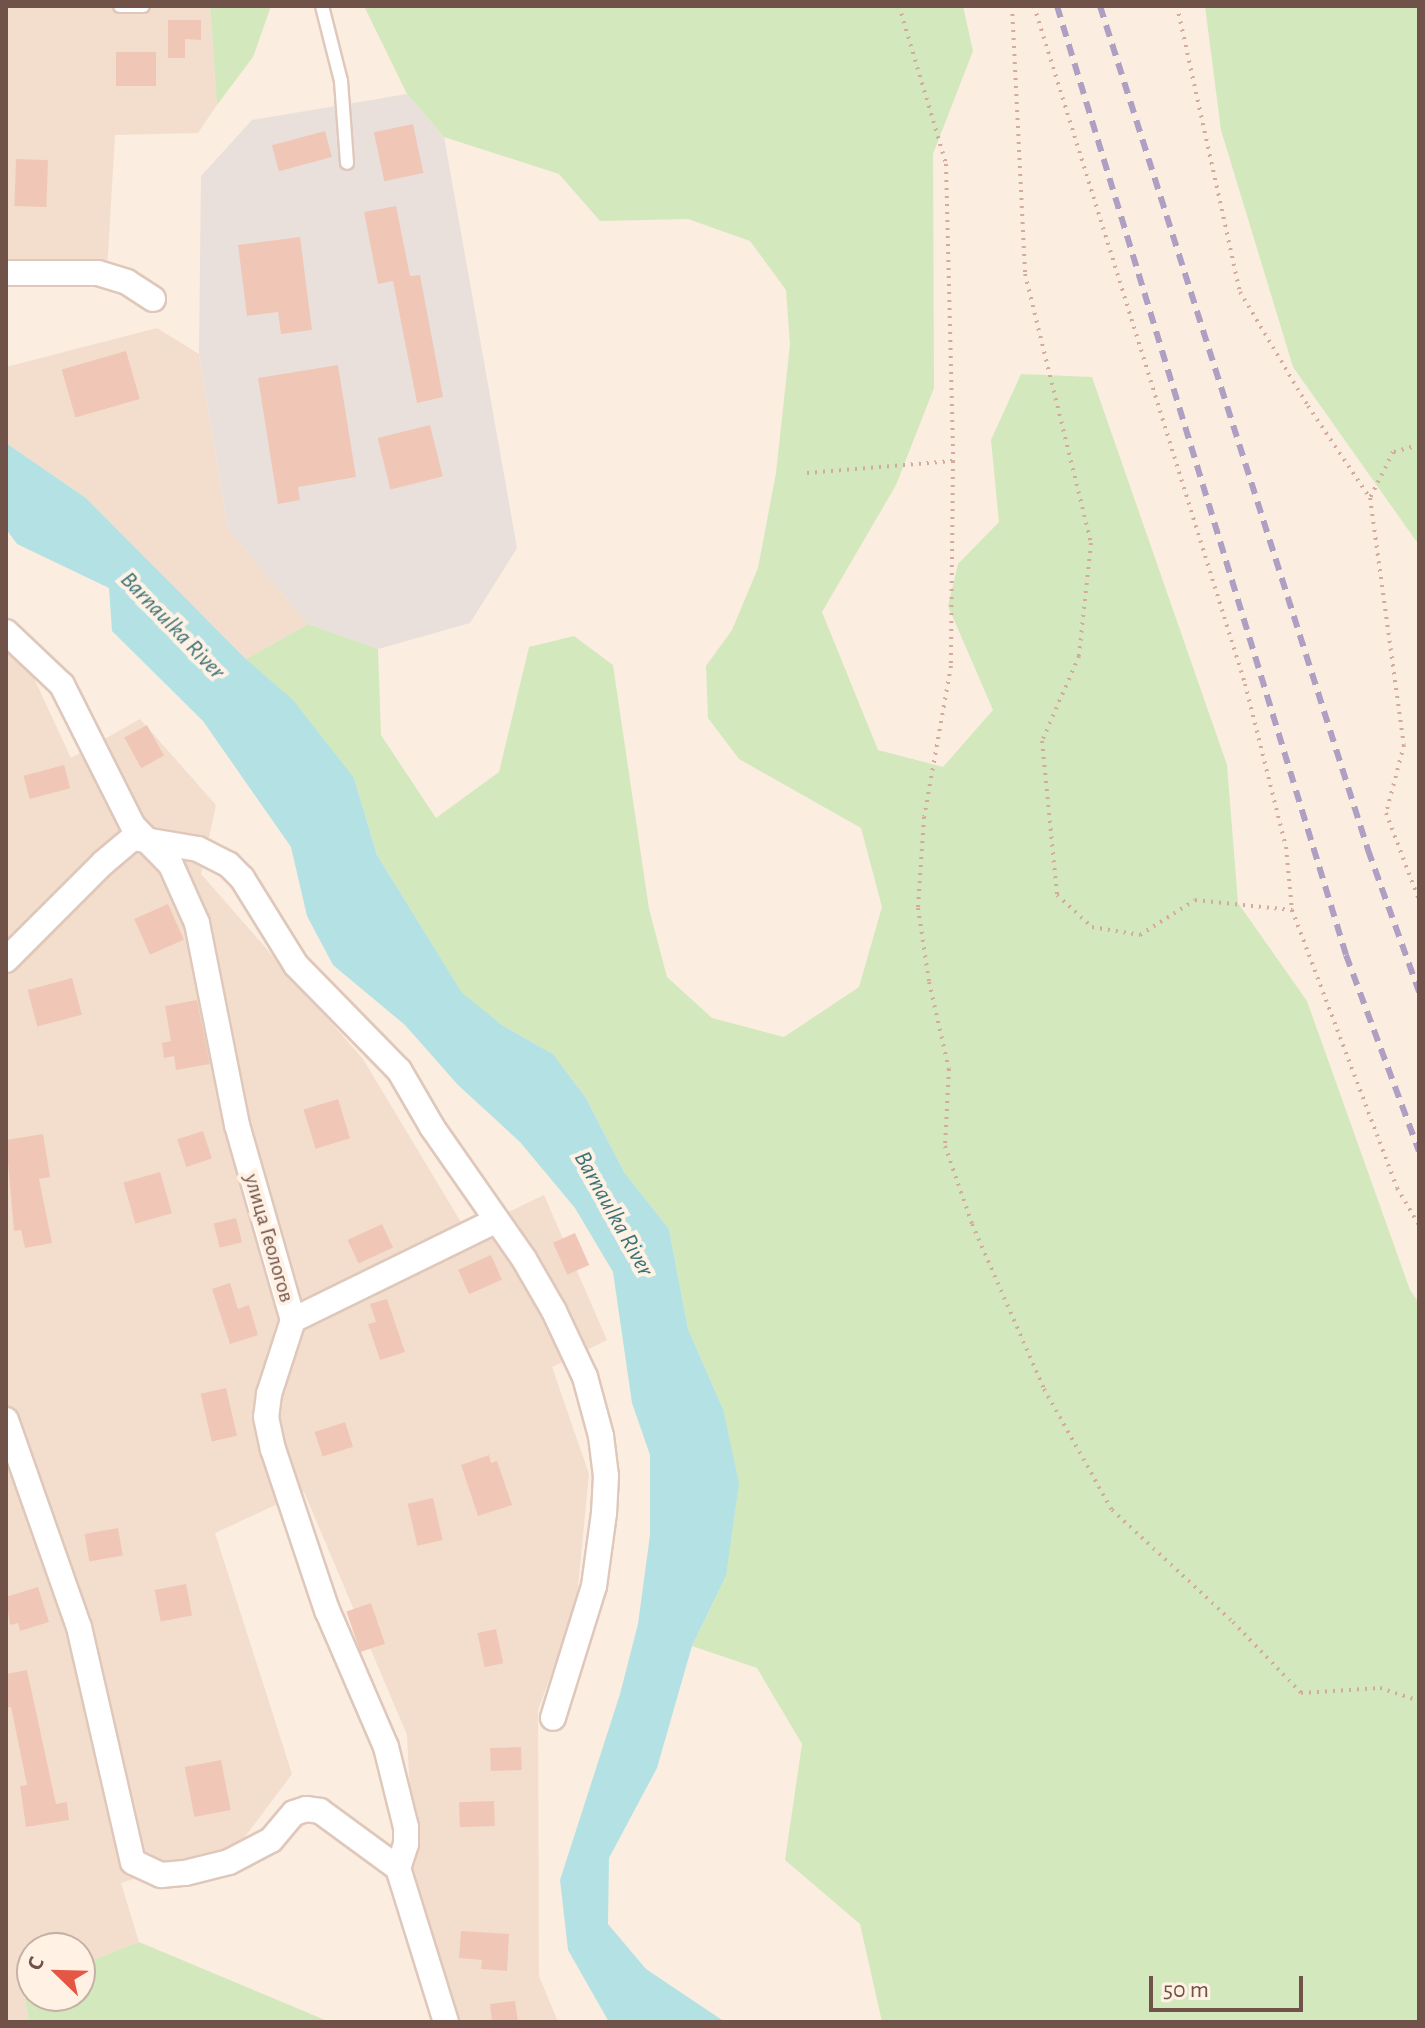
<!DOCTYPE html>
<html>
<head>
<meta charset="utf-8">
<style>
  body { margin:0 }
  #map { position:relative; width:1425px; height:2028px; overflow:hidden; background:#fbeddf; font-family:"Alegreya Sans",sans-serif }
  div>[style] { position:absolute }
  .residential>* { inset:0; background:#f3dece }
  .industrial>* { inset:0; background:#e9e0db }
  .green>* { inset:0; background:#d4e8be }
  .water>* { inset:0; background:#b4e2e4 }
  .building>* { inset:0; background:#f0c7b7; transform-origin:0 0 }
  .path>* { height:4px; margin-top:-2px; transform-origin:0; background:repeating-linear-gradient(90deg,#d4ab9b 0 2px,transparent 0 8px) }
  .roads { filter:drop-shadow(2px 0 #dfc8bb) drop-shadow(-2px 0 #dfc8bb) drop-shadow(0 2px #dfc8bb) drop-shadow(0 -2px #dfc8bb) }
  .service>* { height:12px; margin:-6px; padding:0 6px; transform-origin:6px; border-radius:6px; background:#fff }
  .minor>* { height:24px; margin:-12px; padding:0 12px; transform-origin:12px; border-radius:12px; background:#fff }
  .rail>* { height:6px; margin-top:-3px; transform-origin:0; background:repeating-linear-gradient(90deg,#ae9fc3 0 12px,transparent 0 20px) }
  span { translate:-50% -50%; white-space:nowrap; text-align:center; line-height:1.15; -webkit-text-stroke:8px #fff1e4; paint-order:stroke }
  .street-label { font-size:22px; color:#715248 }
  .water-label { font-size:24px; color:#3c7377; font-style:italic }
  .frame { position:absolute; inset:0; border:8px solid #715248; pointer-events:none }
  .north { position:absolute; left:16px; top:1932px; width:80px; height:80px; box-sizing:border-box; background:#fff1e4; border:2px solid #c6b1a6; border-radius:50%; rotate:293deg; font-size:22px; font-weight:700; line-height:32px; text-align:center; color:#715248 }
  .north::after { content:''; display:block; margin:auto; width:28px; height:36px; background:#e45745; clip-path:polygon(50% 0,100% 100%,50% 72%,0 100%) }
  .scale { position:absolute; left:1149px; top:1976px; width:154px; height:36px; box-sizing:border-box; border:4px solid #715248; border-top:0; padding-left:10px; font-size:24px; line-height:28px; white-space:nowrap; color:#715248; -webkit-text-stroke:6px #fff1e4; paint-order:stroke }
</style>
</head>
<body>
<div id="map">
  <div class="residential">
    <i style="clip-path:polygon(6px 6px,210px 6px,217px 105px,198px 133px,115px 135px,107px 271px,6px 261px)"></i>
    <i style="clip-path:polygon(157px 328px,199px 354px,228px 529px,308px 624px,246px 659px,86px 498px,6px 443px,6px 367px)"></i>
    <i style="clip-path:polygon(6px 644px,25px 659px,71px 758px,140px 719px,216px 805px,201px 874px,363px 1059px,467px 1232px,544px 1195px,607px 1340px,552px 1367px,589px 1474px,576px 1607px,538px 1710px,539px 1976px,558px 2022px,461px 2022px,415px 1895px,407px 1735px,304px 1492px,215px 1533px,292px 1774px,238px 1846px,121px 1883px,139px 1942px,80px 1965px,80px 1948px,32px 1948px,32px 1985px,23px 1989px,29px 2022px,6px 2022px)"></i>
  </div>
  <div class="industrial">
    <i style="clip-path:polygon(407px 94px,444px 137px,517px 548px,470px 623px,378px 649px,308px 624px,228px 529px,199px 354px,201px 176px,252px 120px)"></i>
  </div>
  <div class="green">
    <i style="clip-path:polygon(210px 6px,271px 6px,253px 57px,217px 105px)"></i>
    <i style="clip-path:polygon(364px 6px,963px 6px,973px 51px,933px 154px,934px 388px,896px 485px,822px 612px,878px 750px,943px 767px,993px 710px,948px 606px,958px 564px,999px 522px,991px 440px,1021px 374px,1092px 377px,1227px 765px,1238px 903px,1307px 1001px,1410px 1290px,1419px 1303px,1419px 2022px,882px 2022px,860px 1924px,785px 1860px,802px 1744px,757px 1668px,692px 1646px,726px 1576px,723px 1409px,688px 1329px,669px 1229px,624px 1172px,586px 1098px,553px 1054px,502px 1025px,462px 994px,377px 855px,354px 778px,246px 659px,308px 624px,378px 649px,381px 735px,436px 818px,499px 772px,529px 647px,574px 636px,613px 665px,649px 909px,667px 977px,712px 1018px,784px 1037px,859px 987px,882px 907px,861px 828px,739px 759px,708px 718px,706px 666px,732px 630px,758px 568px,776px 473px,790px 344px,786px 290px,750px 241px,688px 219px,600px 221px,559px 174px,444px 137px,407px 94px)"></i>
    <i style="clip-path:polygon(1205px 6px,1419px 6px,1419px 545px,1293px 367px,1221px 130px)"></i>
    <i style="clip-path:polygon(139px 1942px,330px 2022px,29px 2022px,23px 1988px,32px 1985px,32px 1996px,80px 1996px,80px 1965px)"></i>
  </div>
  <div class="water">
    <i style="clip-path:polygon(6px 443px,86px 498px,246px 659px,293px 700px,354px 778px,377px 855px,462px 993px,502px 1025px,553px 1054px,586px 1098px,624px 1172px,669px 1229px,688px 1329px,723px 1409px,739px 1483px,726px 1576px,692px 1646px,657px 1768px,609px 1858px,608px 1924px,646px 1969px,725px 2022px,609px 2022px,568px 1950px,560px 1880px,620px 1694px,638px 1624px,650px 1535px,650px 1455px,632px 1403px,613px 1272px,575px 1208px,520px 1142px,458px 1085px,405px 1025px,333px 965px,307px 916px,291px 847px,203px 721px,112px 631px,109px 588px,17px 544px,6px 529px)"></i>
  </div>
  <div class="building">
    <i style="clip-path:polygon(168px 20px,201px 20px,201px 40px,185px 39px,185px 58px,168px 58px)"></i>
    <i style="left:116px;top:52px;width:40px;height:34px"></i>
    <i style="left:413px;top:124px;width:50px;height:40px;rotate:78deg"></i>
    <i style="left:325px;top:131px;width:27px;height:55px;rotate:75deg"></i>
    <i style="left:16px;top:159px;width:32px;height:47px;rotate:2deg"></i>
    <i style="clip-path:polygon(396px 206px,410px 276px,420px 275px,443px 397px,417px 403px,393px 281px,378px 284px,364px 212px)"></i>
    <i style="clip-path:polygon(300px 237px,312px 330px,281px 334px,278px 312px,247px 316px,238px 245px)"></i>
    <i style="left:126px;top:351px;width:50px;height:67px;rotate:74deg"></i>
    <i style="clip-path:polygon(338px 365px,356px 477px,298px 487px,300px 500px,278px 504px,258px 378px)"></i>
    <i style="left:430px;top:425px;width:53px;height:54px;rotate:76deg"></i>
    <i style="left:147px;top:725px;width:35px;height:26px;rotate:61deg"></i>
    <i style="left:64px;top:765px;width:24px;height:42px;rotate:75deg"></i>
    <i style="left:168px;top:904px;width:39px;height:37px;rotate:66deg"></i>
    <i style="left:72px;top:978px;width:38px;height:46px;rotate:75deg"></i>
    <i style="clip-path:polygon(197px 1000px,210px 1064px,176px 1070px,174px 1056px,164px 1058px,162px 1043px,171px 1041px,165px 1006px)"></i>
    <i style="left:338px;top:1099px;width:41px;height:36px;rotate:73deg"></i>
    <i style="left:203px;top:1131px;width:29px;height:27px;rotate:72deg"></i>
    <i style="clip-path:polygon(43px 1134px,50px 1177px,39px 1179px,52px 1243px,25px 1248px,21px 1230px,14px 1231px,6px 1140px)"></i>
    <i style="left:160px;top:1172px;width:43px;height:38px;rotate:74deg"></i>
    <i style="left:236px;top:1218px;width:25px;height:23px;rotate:76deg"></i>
    <i style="left:382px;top:1224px;width:26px;height:38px;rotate:65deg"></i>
    <i style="left:575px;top:1233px;width:35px;height:24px;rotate:66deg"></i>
    <i style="left:491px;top:1255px;width:27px;height:36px;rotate:66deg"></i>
    <i style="clip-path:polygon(230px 1283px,238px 1309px,249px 1305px,258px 1335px,230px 1344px,212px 1289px)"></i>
    <i style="clip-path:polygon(387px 1299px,405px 1352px,380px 1360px,368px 1324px,376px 1322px,370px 1304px)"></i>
    <i style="left:226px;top:1388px;width:49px;height:26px;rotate:77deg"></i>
    <i style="left:345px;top:1422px;width:26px;height:32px;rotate:72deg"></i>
    <i style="clip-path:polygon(489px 1455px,491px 1463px,497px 1461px,512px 1505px,478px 1516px,461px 1465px)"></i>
    <i style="left:433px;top:1498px;width:43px;height:26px;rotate:77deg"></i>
    <i style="left:118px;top:1528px;width:28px;height:34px;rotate:80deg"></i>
    <i style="left:186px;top:1584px;width:32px;height:32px;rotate:79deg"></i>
    <i style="clip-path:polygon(38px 1587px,49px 1622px,20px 1631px,18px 1623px,10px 1625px,6px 1597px)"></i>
    <i style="left:371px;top:1603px;width:43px;height:26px;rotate:71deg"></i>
    <i style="left:496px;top:1629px;width:35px;height:19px;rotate:78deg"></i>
    <i style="clip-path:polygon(27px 1670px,56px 1804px,67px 1802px,69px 1820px,26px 1827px,20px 1786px,27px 1785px,11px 1707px,6px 1708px,6px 1674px)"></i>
    <i style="left:521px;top:1747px;width:23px;height:31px;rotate:88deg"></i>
    <i style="left:221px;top:1760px;width:51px;height:37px;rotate:79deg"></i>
    <i style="left:494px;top:1801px;width:25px;height:35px;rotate:88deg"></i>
    <i style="clip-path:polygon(461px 1931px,509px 1934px,507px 1971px,481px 1969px,482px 1960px,459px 1958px)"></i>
    <i style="clip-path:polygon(515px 2001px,518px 2022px,492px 2022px,490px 2004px)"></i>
  </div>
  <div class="path">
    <i style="left:899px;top:6px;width:165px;rotate:73.4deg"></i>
    <i style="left:946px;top:164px;width:297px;rotate:88.6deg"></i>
    <i style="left:953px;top:461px;width:205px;rotate:90.6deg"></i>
    <i style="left:951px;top:666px;width:153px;rotate:100.1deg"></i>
    <i style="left:924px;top:817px;width:91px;rotate:93.8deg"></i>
    <i style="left:918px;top:908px;width:75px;rotate:81.5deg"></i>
    <i style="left:929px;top:982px;width:89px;rotate:77.1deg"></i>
    <i style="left:949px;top:1069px;width:77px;rotate:93deg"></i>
    <i style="left:945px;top:1146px;width:83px;rotate:70.9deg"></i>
    <i style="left:972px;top:1224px;width:180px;rotate:66.4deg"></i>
    <i style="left:1044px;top:1389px;width:139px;rotate:60.7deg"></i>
    <i style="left:1112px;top:1510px;width:165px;rotate:42.8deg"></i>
    <i style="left:1233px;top:1622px;width:98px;rotate:46.2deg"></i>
    <i style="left:1301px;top:1693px;width:79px;rotate:-3.6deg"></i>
    <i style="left:1380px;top:1688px;width:41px;rotate:18.4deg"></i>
    <i style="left:1012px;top:6px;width:268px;rotate:87.2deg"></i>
    <i style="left:1025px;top:274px;width:277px;rotate:76.2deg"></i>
    <i style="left:1091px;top:543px;width:114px;rotate:96.1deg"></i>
    <i style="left:1079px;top:656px;width:93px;rotate:113.5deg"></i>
    <i style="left:1042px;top:741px;width:155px;rotate:84.4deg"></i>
    <i style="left:1057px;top:895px;width:47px;rotate:42.4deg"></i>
    <i style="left:1092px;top:927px;width:49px;rotate:9.5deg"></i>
    <i style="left:1140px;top:935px;width:65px;rotate:-32.5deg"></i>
    <i style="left:1195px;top:900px;width:98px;rotate:5.9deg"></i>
    <i style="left:1292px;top:910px;width:297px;rotate:69.3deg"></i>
    <i style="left:1397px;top:1188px;width:43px;rotate:59.3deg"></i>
    <i style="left:1034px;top:6px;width:710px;rotate:72.71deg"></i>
    <i style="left:1245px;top:684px;width:168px;rotate:75.9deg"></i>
    <i style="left:1286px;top:847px;width:63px;rotate:84.6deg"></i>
    <i style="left:1177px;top:6px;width:293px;rotate:77.6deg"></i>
    <i style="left:1240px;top:292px;width:133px;rotate:59.2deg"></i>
    <i style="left:1308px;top:406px;width:111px;rotate:56deg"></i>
    <i style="left:1419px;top:445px;width:27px;rotate:165deg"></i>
    <i style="left:1393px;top:452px;width:51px;rotate:116.6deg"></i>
    <i style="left:1370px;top:498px;width:249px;rotate:82.2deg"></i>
    <i style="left:1404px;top:745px;width:70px;rotate:104.8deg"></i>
    <i style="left:1386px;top:813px;width:93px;rotate:69.2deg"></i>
    <i style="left:807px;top:473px;width:146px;rotate:-4.7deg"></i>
  </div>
  <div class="roads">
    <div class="service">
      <i style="left:120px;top:6px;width:23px"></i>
      <i style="left:322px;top:6px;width:77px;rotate:75.8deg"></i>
      <i style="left:341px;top:81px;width:82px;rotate:85.8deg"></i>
    </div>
    <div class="minor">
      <i style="left:6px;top:273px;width:92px"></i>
      <i style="left:98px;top:273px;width:30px;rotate:17deg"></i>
      <i style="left:127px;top:282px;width:31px;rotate:33deg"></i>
      <i style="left:6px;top:632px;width:77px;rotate:43.4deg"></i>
      <i style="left:62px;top:685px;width:158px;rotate:63.3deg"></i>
      <i style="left:133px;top:826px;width:54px;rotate:45.7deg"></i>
      <i style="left:171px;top:865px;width:64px;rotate:65.9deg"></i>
      <i style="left:197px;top:923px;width:206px;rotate:78.8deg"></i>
      <i style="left:237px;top:1125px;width:203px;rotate:74deg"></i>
      <i style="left:293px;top:1320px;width:78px;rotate:108deg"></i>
      <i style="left:269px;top:1394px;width:23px;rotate:97deg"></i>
      <i style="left:266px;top:1417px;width:33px;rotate:78deg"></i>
      <i style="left:273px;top:1449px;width:170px;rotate:71.5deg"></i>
      <i style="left:327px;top:1610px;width:149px;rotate:66.7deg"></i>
      <i style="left:386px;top:1747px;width:82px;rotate:76deg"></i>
      <i style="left:406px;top:1827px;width:17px;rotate:90deg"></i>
      <i style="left:406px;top:1844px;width:25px;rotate:108deg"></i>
      <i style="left:398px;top:1868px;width:161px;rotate:72.7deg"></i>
      <i style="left:6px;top:960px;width:137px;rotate:-45deg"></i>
      <i style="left:103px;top:863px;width:39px;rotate:-40deg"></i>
      <i style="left:133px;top:838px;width:66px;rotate:9.6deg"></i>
      <i style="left:198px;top:849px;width:34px;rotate:27deg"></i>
      <i style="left:228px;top:864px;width:20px;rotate:45deg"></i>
      <i style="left:242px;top:878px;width:102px;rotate:58.2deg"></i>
      <i style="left:296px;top:965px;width:147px;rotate:45.6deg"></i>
      <i style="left:399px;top:1070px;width:66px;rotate:59.9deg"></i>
      <i style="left:432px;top:1127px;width:161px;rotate:55.1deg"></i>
      <i style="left:524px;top:1259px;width:60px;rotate:60deg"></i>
      <i style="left:554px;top:1311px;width:73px;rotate:64.8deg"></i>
      <i style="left:585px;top:1377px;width:61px;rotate:74.8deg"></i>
      <i style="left:601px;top:1436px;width:40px;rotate:82.9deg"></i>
      <i style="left:606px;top:1476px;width:37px;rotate:93deg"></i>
      <i style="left:604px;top:1513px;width:74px;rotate:97.8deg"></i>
      <i style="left:594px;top:1586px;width:138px;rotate:107.3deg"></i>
      <i style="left:293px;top:1320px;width:225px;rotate:-26.1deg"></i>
      <i style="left:6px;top:1420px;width:219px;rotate:70.6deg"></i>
      <i style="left:79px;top:1627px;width:241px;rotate:77.1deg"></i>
      <i style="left:133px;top:1862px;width:31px;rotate:25deg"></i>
      <i style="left:161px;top:1875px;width:24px;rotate:-5deg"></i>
      <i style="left:185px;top:1873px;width:45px;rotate:-14deg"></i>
      <i style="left:229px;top:1862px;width:47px;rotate:-27.6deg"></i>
      <i style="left:271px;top:1840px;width:35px;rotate:-50deg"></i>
      <i style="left:294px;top:1813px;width:13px;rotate:-18deg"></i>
      <i style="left:306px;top:1809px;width:14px;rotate:8deg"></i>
      <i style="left:320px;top:1811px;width:97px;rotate:36.2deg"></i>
    </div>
  </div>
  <div class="rail">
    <i style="left:1057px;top:6px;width:992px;rotate:73.06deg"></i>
    <i style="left:1346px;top:955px;width:209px;rotate:69.6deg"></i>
    <i style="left:1100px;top:6px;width:886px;rotate:72.38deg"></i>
    <i style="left:1368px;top:850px;width:151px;rotate:70.2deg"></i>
  </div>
  <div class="street-label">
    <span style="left:269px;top:1238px;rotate:74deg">улица Геологов</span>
  </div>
  <div class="water-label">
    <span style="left:172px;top:626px;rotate:46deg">Barnaulka River</span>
    <span style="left:613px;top:1214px;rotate:61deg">Barnaulka River</span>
  </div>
  <div class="frame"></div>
  <div class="north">С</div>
  <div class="scale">50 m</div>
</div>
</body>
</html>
